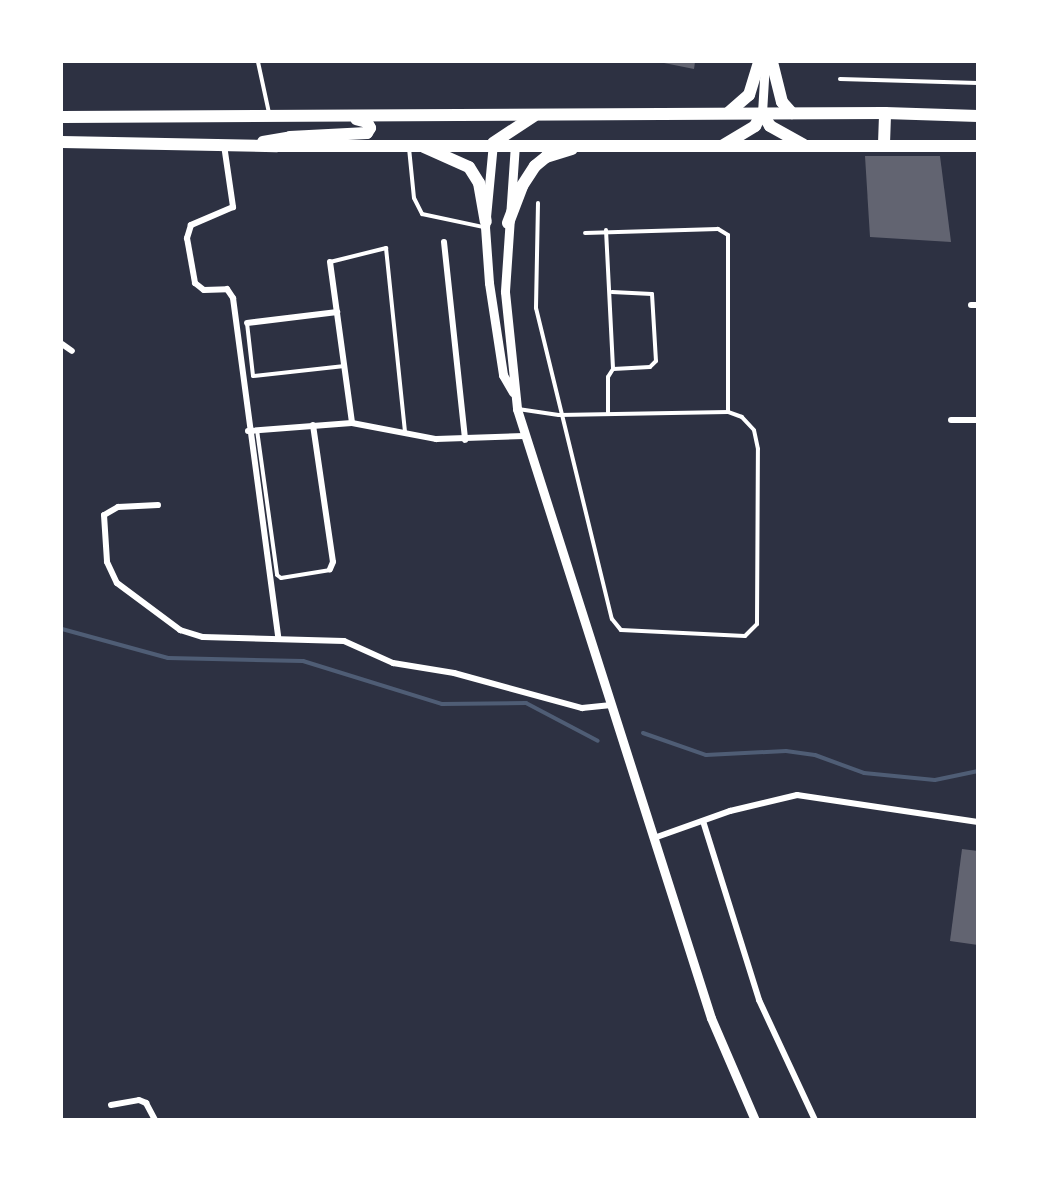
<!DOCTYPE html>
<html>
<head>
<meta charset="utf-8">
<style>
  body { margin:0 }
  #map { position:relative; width:1039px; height:1181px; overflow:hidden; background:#2d3142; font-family:"Work Sans",sans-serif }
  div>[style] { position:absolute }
  .stream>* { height:4px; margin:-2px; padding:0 2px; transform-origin:2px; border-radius:2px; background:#4f5d75 }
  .building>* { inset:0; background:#626471 }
  .service>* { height:4px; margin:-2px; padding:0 2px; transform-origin:2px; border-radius:2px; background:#fff }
  .minor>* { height:6px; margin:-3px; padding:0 3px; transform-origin:3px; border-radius:3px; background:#fff }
  .tertiary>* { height:9px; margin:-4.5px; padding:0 4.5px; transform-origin:4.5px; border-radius:4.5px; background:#fff }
  .trunk>* { height:12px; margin:-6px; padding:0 6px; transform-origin:6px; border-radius:6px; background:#fff }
  span { translate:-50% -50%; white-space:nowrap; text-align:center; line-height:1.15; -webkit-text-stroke:5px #fff; paint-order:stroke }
  .frame { position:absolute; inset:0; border:63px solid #fff; pointer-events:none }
</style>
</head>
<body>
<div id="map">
  <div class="stream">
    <i style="left:62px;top:629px;width:110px;rotate:15.3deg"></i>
    <i style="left:168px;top:658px;width:135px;rotate:1.3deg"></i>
    <i style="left:303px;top:661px;width:145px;rotate:17.2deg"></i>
    <i style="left:442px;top:704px;width:84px;rotate:-0.7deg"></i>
    <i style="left:526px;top:703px;width:81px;rotate:27.8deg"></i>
    <i style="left:643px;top:733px;width:67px;rotate:19.2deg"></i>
    <i style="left:706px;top:755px;width:80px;rotate:-2.9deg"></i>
    <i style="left:786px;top:751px;width:29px;rotate:8deg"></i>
    <i style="left:815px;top:755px;width:52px;rotate:20.2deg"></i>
    <i style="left:864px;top:773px;width:71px;rotate:5.6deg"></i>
    <i style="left:935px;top:780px;width:44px;rotate:-11.8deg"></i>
  </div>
  <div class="building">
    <i style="clip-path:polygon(659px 62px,695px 62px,694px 69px)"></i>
    <i style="clip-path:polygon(865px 156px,940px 156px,951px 242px,870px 237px)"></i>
    <i style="clip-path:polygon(962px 849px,978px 851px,978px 945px,950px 941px)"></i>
  </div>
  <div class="service">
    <i style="left:258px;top:62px;width:52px;rotate:77.8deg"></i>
    <i style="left:840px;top:79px;width:138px;rotate:1.7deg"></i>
    <i style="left:409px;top:148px;width:50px;rotate:84.3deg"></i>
    <i style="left:414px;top:198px;width:18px;rotate:63deg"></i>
    <i style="left:422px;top:214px;width:62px;rotate:12deg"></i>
    <i style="left:538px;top:203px;width:105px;rotate:91.1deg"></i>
    <i style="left:536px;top:308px;width:320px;rotate:76.3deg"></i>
    <i style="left:612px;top:619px;width:14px;rotate:51deg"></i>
    <i style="left:621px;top:630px;width:124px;rotate:2.8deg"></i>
    <i style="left:745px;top:636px;width:17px;rotate:-45deg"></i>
    <i style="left:757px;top:624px;width:175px;rotate:-89.7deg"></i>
    <i style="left:758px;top:449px;width:19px;rotate:-102deg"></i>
    <i style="left:754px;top:430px;width:18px;rotate:-133deg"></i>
    <i style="left:742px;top:417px;width:15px;rotate:-160deg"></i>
    <i style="left:606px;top:230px;width:139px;rotate:87.1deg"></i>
    <i style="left:613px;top:369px;width:9px;rotate:122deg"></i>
    <i style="left:608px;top:377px;width:37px;rotate:90deg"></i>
    <i style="left:330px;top:262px;width:58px;rotate:-14deg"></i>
    <i style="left:386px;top:248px;width:185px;rotate:84.1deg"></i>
    <i style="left:612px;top:292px;width:40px;rotate:2.9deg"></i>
    <i style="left:652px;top:294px;width:67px;rotate:86.6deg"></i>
    <i style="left:656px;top:361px;width:8px;rotate:135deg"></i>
    <i style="left:650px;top:367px;width:37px;rotate:177deg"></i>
    <i style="left:247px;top:323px;width:53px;rotate:83.5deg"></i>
    <i style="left:253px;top:376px;width:92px;rotate:-6.3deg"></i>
    <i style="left:518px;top:409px;width:41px;rotate:8.3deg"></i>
    <i style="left:559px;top:415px;width:169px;rotate:-1deg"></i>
    <i style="left:728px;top:412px;width:177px;rotate:-90deg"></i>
    <i style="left:728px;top:235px;width:12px;rotate:-149deg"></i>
    <i style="left:718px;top:229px;width:133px;rotate:178.3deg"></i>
    <i style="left:257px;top:430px;width:146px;rotate:82.1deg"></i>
    <i style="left:277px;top:575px;width:5px;rotate:37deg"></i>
    <i style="left:281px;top:578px;width:50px;rotate:-9.3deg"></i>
  </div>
  <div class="minor">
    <i style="left:224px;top:145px;width:63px;rotate:81.7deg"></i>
    <i style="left:233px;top:207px;width:46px;rotate:156.8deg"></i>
    <i style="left:191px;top:225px;width:14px;rotate:107deg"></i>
    <i style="left:187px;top:238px;width:46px;rotate:79.9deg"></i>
    <i style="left:195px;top:283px;width:11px;rotate:38deg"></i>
    <i style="left:204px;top:290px;width:23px;rotate:-2deg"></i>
    <i style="left:227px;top:289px;width:11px;rotate:56deg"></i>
    <i style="left:233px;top:298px;width:342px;rotate:82.4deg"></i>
    <i style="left:444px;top:242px;width:199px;rotate:83.9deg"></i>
    <i style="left:330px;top:262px;width:162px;rotate:82.2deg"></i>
    <i style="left:971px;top:305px;width:7px"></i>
    <i style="left:247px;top:323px;width:91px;rotate:-7deg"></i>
    <i style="left:62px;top:344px;width:12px;rotate:35deg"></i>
    <i style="left:951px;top:420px;width:27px"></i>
    <i style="left:313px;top:425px;width:138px;rotate:81.7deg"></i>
    <i style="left:333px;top:562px;width:8px;rotate:113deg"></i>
    <i style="left:248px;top:431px;width:104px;rotate:-4.4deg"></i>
    <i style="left:352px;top:423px;width:86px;rotate:10.8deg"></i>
    <i style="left:436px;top:439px;width:88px;rotate:-2deg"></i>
    <i style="left:158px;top:505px;width:40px;rotate:177.1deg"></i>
    <i style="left:118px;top:507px;width:16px;rotate:150deg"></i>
    <i style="left:104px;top:515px;width:47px;rotate:86.3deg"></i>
    <i style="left:107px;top:562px;width:23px;rotate:65deg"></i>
    <i style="left:117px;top:583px;width:79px;rotate:36.7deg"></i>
    <i style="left:180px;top:630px;width:24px;rotate:17deg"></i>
    <i style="left:203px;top:637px;width:141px;rotate:1.6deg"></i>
    <i style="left:344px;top:641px;width:54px;rotate:24.2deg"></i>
    <i style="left:393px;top:663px;width:62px;rotate:9.3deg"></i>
    <i style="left:454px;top:673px;width:133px;rotate:15.3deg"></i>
    <i style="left:582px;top:708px;width:27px;rotate:-6deg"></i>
    <i style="left:703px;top:821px;width:188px;rotate:72.6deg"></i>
    <i style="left:759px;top:1000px;width:132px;rotate:65deg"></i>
    <i style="left:654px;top:838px;width:81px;rotate:-19.6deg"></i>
    <i style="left:730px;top:811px;width:69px;rotate:-13.4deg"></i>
    <i style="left:797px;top:795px;width:183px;rotate:8.5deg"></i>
    <i style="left:111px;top:1105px;width:28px;rotate:-10deg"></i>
    <i style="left:139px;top:1100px;width:8px;rotate:23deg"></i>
    <i style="left:146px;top:1103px;width:19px;rotate:62deg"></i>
  </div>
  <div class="tertiary">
    <i style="left:762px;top:113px;width:51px;rotate:-86.6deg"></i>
    <i style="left:493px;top:143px;width:84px;rotate:95.4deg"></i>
    <i style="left:485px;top:227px;width:56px;rotate:85.9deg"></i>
    <i style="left:489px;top:283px;width:93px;rotate:81.3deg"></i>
    <i style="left:503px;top:375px;width:20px;rotate:60deg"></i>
    <i style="left:515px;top:144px;width:148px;rotate:93.9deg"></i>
    <i style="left:505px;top:292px;width:118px;rotate:84.1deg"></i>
    <i style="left:517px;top:409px;width:639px;rotate:72.33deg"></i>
    <i style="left:711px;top:1018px;width:111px;rotate:66.7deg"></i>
  </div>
  <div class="trunk">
    <i style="left:772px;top:62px;width:41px;rotate:76deg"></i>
    <i style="left:782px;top:102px;width:15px;rotate:48deg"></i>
    <i style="left:728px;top:113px;width:28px;rotate:-41deg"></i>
    <i style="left:749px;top:95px;width:34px;rotate:-73deg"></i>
    <i style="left:762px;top:113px;width:15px;rotate:58deg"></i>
    <i style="left:770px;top:126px;width:38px;rotate:29deg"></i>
    <i style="left:62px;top:117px;width:823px;rotate:-0.28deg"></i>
    <i style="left:885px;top:113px;width:93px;rotate:1.8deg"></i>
    <i style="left:62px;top:142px;width:215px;rotate:1.1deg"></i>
    <i style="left:277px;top:146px;width:701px"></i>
    <i style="left:263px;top:142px;width:27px;rotate:-10deg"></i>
    <i style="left:290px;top:137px;width:77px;rotate:-3deg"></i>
    <i style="left:367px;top:133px;width:6px;rotate:-59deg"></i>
    <i style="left:370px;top:128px;width:7px;rotate:-117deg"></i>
    <i style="left:367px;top:122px;width:11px;rotate:-165deg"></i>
    <i style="left:493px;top:143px;width:49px;rotate:-33.4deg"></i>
    <i style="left:884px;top:144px;width:31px;rotate:-88deg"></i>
    <i style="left:722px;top:146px;width:39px;rotate:-31deg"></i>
    <i style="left:755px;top:126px;width:15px;rotate:-62deg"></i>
    <i style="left:424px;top:147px;width:49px;rotate:24deg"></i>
    <i style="left:469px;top:167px;width:19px;rotate:58deg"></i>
    <i style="left:479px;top:183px;width:39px;rotate:80deg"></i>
    <i style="left:508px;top:223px;width:40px;rotate:-69deg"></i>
    <i style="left:522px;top:186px;width:24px;rotate:-57deg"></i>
    <i style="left:535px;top:166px;width:14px;rotate:-39deg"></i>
    <i style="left:546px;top:157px;width:27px;rotate:-17deg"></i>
  </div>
  <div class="frame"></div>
</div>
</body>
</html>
